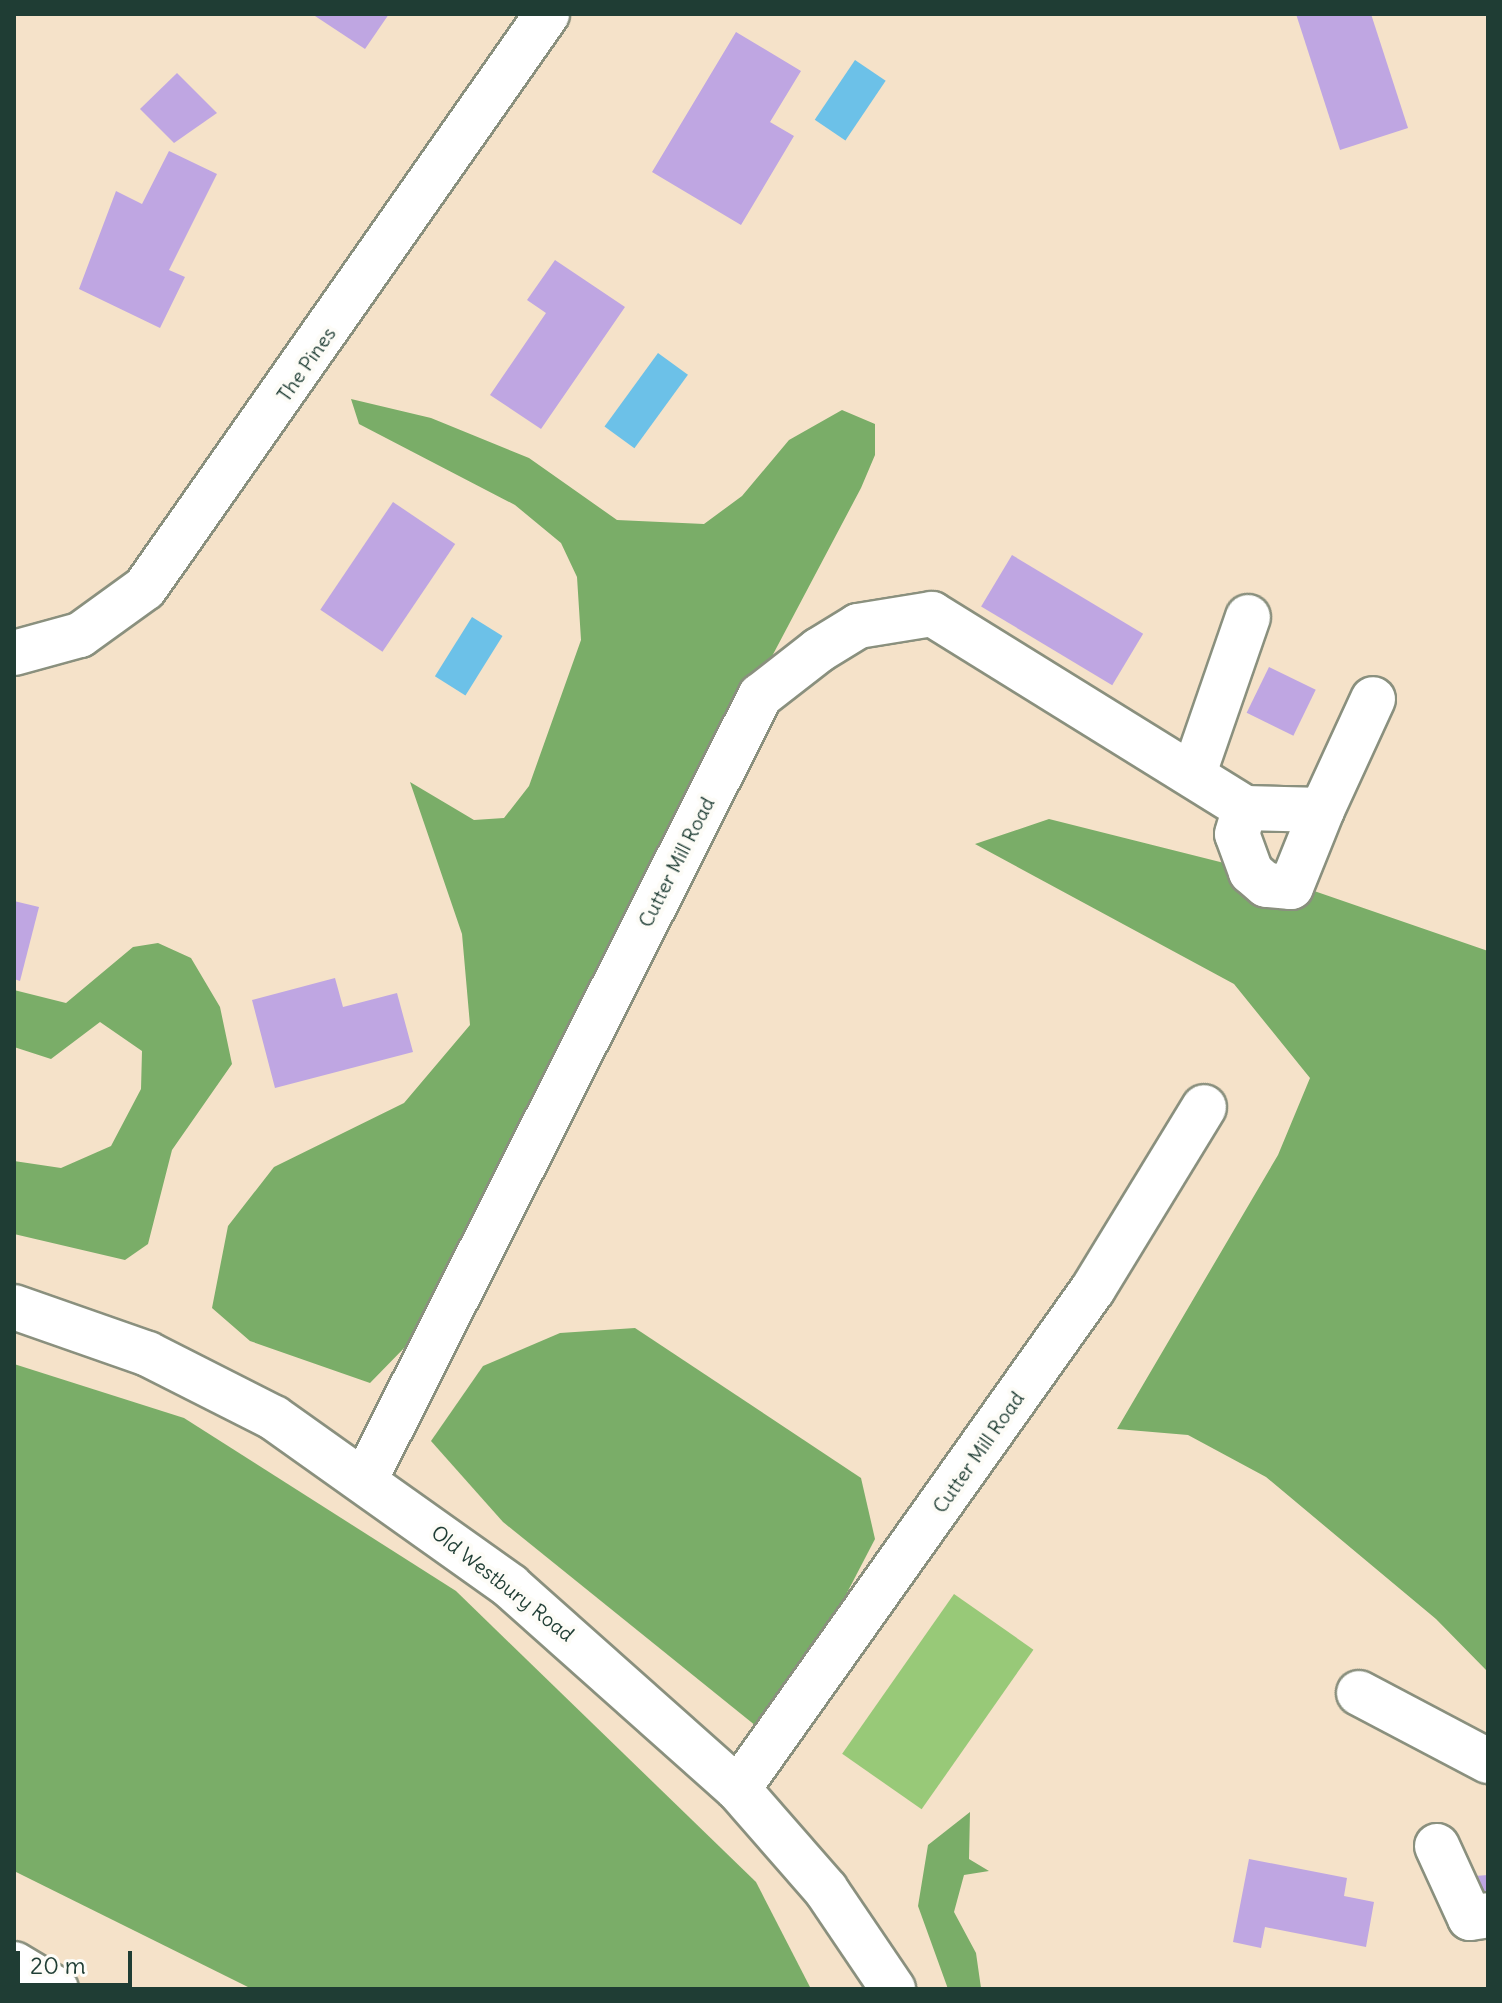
<!DOCTYPE html>
<html>
<head>
<meta charset="utf-8">
<style>
  body { margin:0 }
  #map { position:relative; width:1502px; height:2003px; overflow:hidden; background:#f5e2c9; font-family:Delius,sans-serif }
  div>[style] { position:absolute }
  .green>* { inset:0; background:#98c978; transform-origin:0 0 }
  .forest>* { inset:0; background:#7aad68 }
  .water>* { inset:0; background:#6cc1e8; transform-origin:0 0 }
  .building>* { inset:0; background:#bfa6e2; transform-origin:0 0 }
  .roads { filter:drop-shadow(2px 0 #8a907e) drop-shadow(-2px 0 #8a907e) drop-shadow(0 2px #8a907e) drop-shadow(0 -2px #8a907e) }
  .minor>* { height:44px; margin:-22px; padding:0 22px; transform-origin:22px; border-radius:22px; background:#fff }
  .major>* { height:44px; margin:-22px; padding:0 22px; transform-origin:22px; border-radius:22px; background:#fff }
  .highway>* { height:44px; margin:-22px; padding:0 22px; transform-origin:22px; border-radius:22px; background:#fff }
  span { translate:-50% -50%; white-space:nowrap; text-align:center; line-height:1.15; -webkit-text-stroke:8px #fdfcf7; paint-order:stroke }
  .street-label { font-size:20px; color:#1f3d34 }
  .frame { position:absolute; inset:0; border:16px solid #1f3d34; pointer-events:none }
  .scale { position:absolute; left:16px; top:1951px; width:116px; height:36px; box-sizing:border-box; border:4px solid #1f3d34; border-top:0; padding-left:10px; font-size:24px; line-height:28px; white-space:nowrap; color:#1f3d34; -webkit-text-stroke:6px #fdfcf7; paint-order:stroke }
</style>
</head>
<body>
<div id="map">
  <div class="green">
    <i style="left:954px;top:1594px;width:97px;height:195px;rotate:35deg"></i>
  </div>
  <div class="forest">
    <i style="clip-path:polygon(351px 399px,431px 418px,529px 458px,617px 520px,704px 524px,742px 496px,789px 440px,842px 410px,875px 424px,875px 455px,861px 488px,409px 1343px,370px 1383px,250px 1341px,212px 1308px,228px 1226px,274px 1167px,404px 1103px,470px 1025px,462px 934px,410px 782px,474px 820px,504px 818px,529px 786px,581px 640px,577px 577px,561px 543px,515px 505px,359px 424px)"></i>
    <i style="clip-path:polygon(1049px 819px,1256px 871px,1488px 951px,1488px 1672px,1436px 1619px,1266px 1477px,1188px 1435px,1117px 1429px,1278px 1155px,1310px 1078px,1234px 984px,975px 844px)"></i>
    <i style="clip-path:polygon(158px 943px,191px 958px,220px 1007px,232px 1064px,172px 1150px,148px 1244px,125px 1260px,14px 1234px,14px 1161px,61px 1168px,111px 1146px,141px 1089px,142px 1051px,100px 1022px,51px 1059px,14px 1047px,14px 990px,66px 1003px,133px 947px)"></i>
    <i style="clip-path:polygon(635px 1328px,861px 1478px,875px 1539px,799px 1685px,756px 1726px,503px 1522px,431px 1441px,483px 1366px,560px 1333px)"></i>
    <i style="clip-path:polygon(14px 1364px,184px 1418px,456px 1591px,756px 1882px,811px 1989px,252px 1989px,14px 1871px)"></i>
    <i style="clip-path:polygon(970px 1812px,969px 1859px,989px 1871px,964px 1875px,954px 1912px,976px 1953px,981px 1988px,1057px 1989px,948px 1989px,918px 1906px,928px 1845px)"></i>
  </div>
  <div class="water">
    <i style="left:855px;top:60px;width:37px;height:72px;rotate:34deg"></i>
    <i style="left:658px;top:353px;width:37px;height:91px;rotate:36deg"></i>
    <i style="left:472px;top:617px;width:36px;height:70px;rotate:32deg"></i>
  </div>
  <div class="building">
    <i style="clip-path:polygon(312px 14px,389px 14px,365px 49px)"></i>
    <i style="clip-path:polygon(1296px 14px,1371px 14px,1408px 128px,1340px 150px)"></i>
    <i style="clip-path:polygon(736px 32px,801px 71px,770px 122px,794px 136px,741px 225px,652px 172px)"></i>
    <i style="clip-path:polygon(177px 73px,217px 113px,174px 143px,140px 109px)"></i>
    <i style="clip-path:polygon(169px 151px,217px 174px,169px 270px,185px 277px,160px 328px,79px 289px,116px 191px,142px 204px)"></i>
    <i style="clip-path:polygon(555px 260px,625px 307px,541px 429px,490px 395px,546px 313px,527px 300px)"></i>
    <i style="left:393px;top:502px;width:75px;height:130px;rotate:34deg"></i>
    <i style="left:1012px;top:555px;width:153px;height:60px;rotate:31deg"></i>
    <i style="left:1269px;top:667px;width:52px;height:51px;rotate:26deg"></i>
    <i style="clip-path:polygon(14px 901px,39px 907px,20px 981px,14px 979px)"></i>
    <i style="clip-path:polygon(335px 978px,343px 1007px,397px 993px,413px 1052px,275px 1088px,252px 1000px)"></i>
    <i style="clip-path:polygon(1249px 1859px,1347px 1878px,1344px 1896px,1374px 1902px,1366px 1947px,1265px 1927px,1261px 1948px,1233px 1942px)"></i>
    <i style="clip-path:polygon(1488px 1875px,1488px 1901px,1461px 1877px)"></i>
  </div>
  <div class="roads">
    <div class="minor">
      <i style="left:14px;top:653px;width:68px;rotate:-15.3deg"></i>
      <i style="left:80px;top:635px;width:80px;rotate:-35.9deg"></i>
      <i style="left:145px;top:588px;width:701px;rotate:-54.99deg"></i>
      <i style="left:1194px;top:773px;width:165px;rotate:-70.9deg"></i>
      <i style="left:1322px;top:810px;width:83px;rotate:111.9deg"></i>
      <i style="left:1291px;top:887px;width:25px;rotate:-175deg"></i>
      <i style="left:1266px;top:885px;width:20px;rotate:-139deg"></i>
      <i style="left:1251px;top:872px;width:40px;rotate:-110.2deg"></i>
      <i style="left:1237px;top:834px;width:27px;rotate:-73deg"></i>
      <i style="left:1245px;top:808px;width:77px;rotate:1.5deg"></i>
      <i style="left:1322px;top:810px;width:122px;rotate:-65.3deg"></i>
      <i style="left:366px;top:1478px;width:876px;rotate:-63.26deg"></i>
      <i style="left:760px;top:696px;width:75px;rotate:-37.9deg"></i>
      <i style="left:819px;top:650px;width:46px;rotate:-31.6deg"></i>
      <i style="left:858px;top:626px;width:75px;rotate:-9.2deg"></i>
      <i style="left:932px;top:614px;width:368px;rotate:31.8deg"></i>
      <i style="left:1359px;top:1693px;width:146px;rotate:27.8deg"></i>
      <i style="left:738px;top:1789px;width:613px;rotate:-54.63deg"></i>
      <i style="left:1093px;top:1289px;width:213px;rotate:-58.6deg"></i>
      <i style="left:1437px;top:1846px;width:79px;rotate:65.4deg"></i>
      <i style="left:1470px;top:1918px;width:18px;rotate:-9deg"></i>
    </div>
    <div class="major">
      <i style="left:14px;top:1307px;width:142px;rotate:19.3deg"></i>
      <i style="left:148px;top:1354px;width:141px;rotate:26.9deg"></i>
      <i style="left:274px;top:1418px;width:290px;rotate:35.4deg"></i>
      <i style="left:510px;top:1586px;width:305px;rotate:41.7deg"></i>
      <i style="left:738px;top:1789px;width:134px;rotate:48.9deg"></i>
      <i style="left:826px;top:1890px;width:120px;rotate:55.9deg"></i>
    </div>
    <div class="highway">
      <i style="left:14px;top:1964px;width:49px;rotate:30.8deg"></i>
    </div>
  </div>
  <div class="street-label">
    <span style="left:306px;top:364px;rotate:-55deg">The Pines</span>
    <span style="left:676px;top:862px;rotate:-63deg">Cutter Mill Road</span>
    <span style="left:978px;top:1452px;rotate:-55deg">Cutter Mill Road</span>
    <span style="left:503px;top:1583px;rotate:38deg">Old Westbury Road</span>
  </div>
  <div class="frame"></div>
  <div class="scale">20 m</div>
</div>
</body>
</html>
